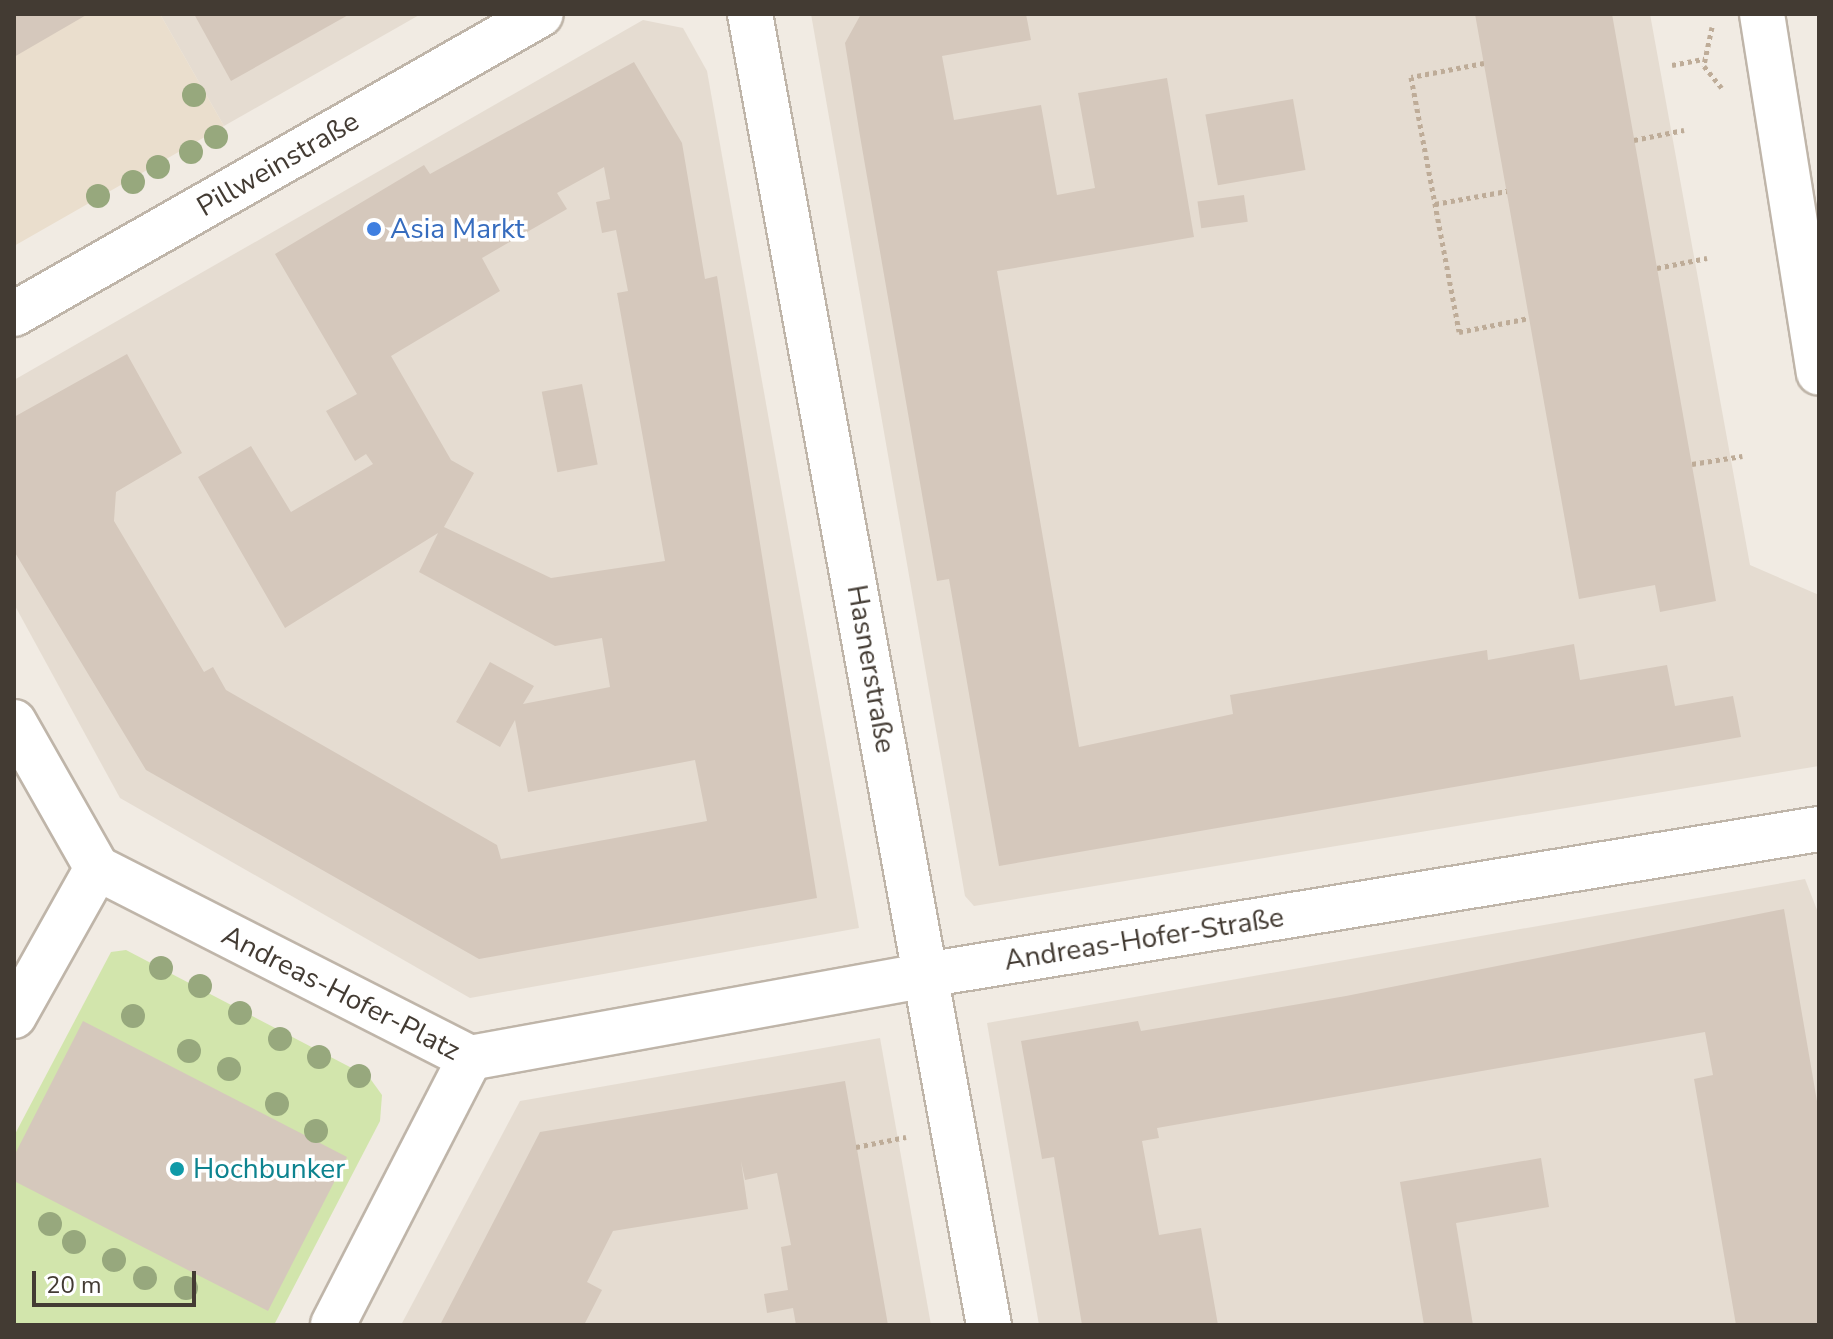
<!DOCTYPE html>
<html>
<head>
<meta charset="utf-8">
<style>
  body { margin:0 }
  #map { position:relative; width:1833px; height:1339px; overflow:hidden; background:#f1ebe3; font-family:"Nunito Sans",sans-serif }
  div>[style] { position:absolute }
  .residential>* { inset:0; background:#e5dcd1 }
  .education>* { inset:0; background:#eadecd }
  .green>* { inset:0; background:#d2e5ac }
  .building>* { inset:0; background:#d5c8bc; transform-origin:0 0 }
  .path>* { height:5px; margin-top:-2.5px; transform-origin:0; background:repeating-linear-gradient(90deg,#beac98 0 4px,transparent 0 8px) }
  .roads { filter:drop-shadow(2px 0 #bfb5a9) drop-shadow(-2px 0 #bfb5a9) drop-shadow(0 2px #bfb5a9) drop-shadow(0 -2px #bfb5a9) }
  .minor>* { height:44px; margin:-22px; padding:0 22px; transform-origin:22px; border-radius:22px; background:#fff }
  .trees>* { width:24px; height:24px; margin:-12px; border-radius:50%; background:#97a87d }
  .dots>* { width:22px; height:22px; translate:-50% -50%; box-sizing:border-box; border:4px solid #fff; border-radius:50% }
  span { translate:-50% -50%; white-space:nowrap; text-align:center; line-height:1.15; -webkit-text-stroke:7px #fff; paint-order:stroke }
  .street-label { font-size:28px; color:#433b33 }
  .shop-label { font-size:28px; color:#366cbe }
  .left { translate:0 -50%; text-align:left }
  .culture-label { font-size:28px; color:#0d838f }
  .frame { position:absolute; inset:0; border:16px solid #433b33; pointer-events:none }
  .scale { position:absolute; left:32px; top:1271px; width:164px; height:36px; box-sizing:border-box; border:4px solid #433b33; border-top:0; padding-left:10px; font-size:24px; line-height:28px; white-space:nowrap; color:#433b33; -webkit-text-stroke:6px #fff; paint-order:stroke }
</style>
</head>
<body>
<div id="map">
  <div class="residential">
    <i style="clip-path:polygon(160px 14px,421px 14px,224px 126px)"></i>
    <i style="clip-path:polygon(811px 14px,1650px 14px,1750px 565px,1819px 595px,1819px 766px,974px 906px,965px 896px)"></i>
    <i style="clip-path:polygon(643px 20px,683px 28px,707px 71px,859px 928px,470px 998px,120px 798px,14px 604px,14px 380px)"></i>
    <i style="clip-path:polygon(1805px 879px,1819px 915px,1819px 1325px,1039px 1325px,987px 1023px)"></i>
    <i style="clip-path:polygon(880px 1038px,931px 1325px,401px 1325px,520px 1101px)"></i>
  </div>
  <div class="education">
    <i style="clip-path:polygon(14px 14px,160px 14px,224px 126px,14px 246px)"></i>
  </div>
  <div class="green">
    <i style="clip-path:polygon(126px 950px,369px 1077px,382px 1095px,380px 1121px,274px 1325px,14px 1325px,14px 1136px,111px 952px)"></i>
  </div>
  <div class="building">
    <i style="clip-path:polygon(14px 14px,88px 14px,14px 57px)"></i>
    <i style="clip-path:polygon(194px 14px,350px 14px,231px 81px)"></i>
    <i style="clip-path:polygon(861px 14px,1026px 14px,1031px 40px,942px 56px,954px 120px,1041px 105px,1057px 195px,1095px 188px,1078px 93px,1167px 78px,1194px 237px,997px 271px,1079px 747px,1233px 714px,1230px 695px,1487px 650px,1488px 660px,1574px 644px,1580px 680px,1667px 665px,1675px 706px,1733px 696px,1741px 737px,999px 866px,949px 579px,937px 581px,860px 136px,845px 43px)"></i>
    <i style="clip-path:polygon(1475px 14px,1612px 14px,1716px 601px,1660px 612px,1655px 585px,1579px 599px)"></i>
    <i style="clip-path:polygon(evenodd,634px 62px,682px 143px,705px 279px,717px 276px,817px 898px,479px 959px,146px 770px,14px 551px,14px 417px,127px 354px,182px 453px,116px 492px,114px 521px,204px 672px,213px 667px,226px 690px,497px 845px,501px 859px,707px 821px,695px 760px,528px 792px,515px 720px,500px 747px,456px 722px,490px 662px,534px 686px,523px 704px,610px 687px,602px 638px,555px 646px,419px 572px,438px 533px,285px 628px,198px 477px,251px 446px,291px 512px,373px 464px,366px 454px,355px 461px,326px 411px,357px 394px,275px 254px,424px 165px,430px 174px,634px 62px,604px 167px,610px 199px,596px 202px,602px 233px,616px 230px,628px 291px,617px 293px,665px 561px,551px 578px,444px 527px,474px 473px,451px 460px,391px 356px,500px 291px,482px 258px,567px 209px,557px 193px,604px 167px)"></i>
    <i style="left:1293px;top:99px;width:72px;height:89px;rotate:80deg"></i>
    <i style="left:1244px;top:195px;width:27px;height:47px;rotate:82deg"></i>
    <i style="left:582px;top:384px;width:82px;height:41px;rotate:79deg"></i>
    <i style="clip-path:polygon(1784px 909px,1819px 1113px,1819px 1325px,1736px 1325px,1694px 1079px,1713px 1075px,1705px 1032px,1157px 1128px,1159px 1138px,1142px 1141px,1159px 1235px,1201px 1228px,1218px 1325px,1082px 1325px,1054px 1157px,1042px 1159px,1021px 1041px,1138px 1021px,1141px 1031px,1346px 996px)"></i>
    <i style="clip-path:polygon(83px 1021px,347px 1157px,268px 1311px,14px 1181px,14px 1156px)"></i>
    <i style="clip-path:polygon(845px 1081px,888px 1325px,796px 1325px,793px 1308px,767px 1313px,764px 1294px,788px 1290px,781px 1247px,791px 1245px,777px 1173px,745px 1180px,741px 1161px,748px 1209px,613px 1231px,587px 1282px,602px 1290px,584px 1325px,440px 1325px,540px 1132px)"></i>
    <i style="clip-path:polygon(1541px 1158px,1549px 1207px,1456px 1223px,1473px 1325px,1424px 1325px,1400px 1182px)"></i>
  </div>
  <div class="path">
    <i style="left:1712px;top:27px;width:40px;rotate:102deg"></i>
    <i style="left:1704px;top:66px;width:28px;rotate:51deg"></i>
    <i style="left:1484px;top:63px;width:74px;rotate:169.1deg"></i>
    <i style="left:1411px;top:77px;width:259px;rotate:79.3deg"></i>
    <i style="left:1459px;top:332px;width:71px;rotate:-11.3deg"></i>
    <i style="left:1672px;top:65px;width:33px;rotate:-11deg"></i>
    <i style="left:1634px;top:140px;width:51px;rotate:-11.3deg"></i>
    <i style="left:1435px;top:204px;width:73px;rotate:-10.2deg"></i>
    <i style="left:1657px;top:268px;width:51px;rotate:-11.3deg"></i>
    <i style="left:1692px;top:464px;width:51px;rotate:-9.1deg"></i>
    <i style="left:856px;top:1147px;width:51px;rotate:-11.3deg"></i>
  </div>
  <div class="roads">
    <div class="minor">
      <i style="left:750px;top:14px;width:1333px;rotate:79.67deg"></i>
      <i style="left:1762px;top:14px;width:363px;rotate:81deg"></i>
      <i style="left:14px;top:314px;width:606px;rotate:-29.65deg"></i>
      <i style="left:14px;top:722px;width:168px;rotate:60.4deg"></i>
      <i style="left:14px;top:1016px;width:170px;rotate:-60.7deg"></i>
      <i style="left:97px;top:868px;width:419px;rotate:27deg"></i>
      <i style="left:470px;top:1058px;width:300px;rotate:117.2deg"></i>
      <i style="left:470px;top:1058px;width:463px;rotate:-10.3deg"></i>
      <i style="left:925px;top:975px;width:906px;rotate:-9.28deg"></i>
    </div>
  </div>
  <div class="trees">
    <i style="left:194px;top:95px"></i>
    <i style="left:216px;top:137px"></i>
    <i style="left:191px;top:152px"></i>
    <i style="left:158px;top:167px"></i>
    <i style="left:133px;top:182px"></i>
    <i style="left:98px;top:196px"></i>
    <i style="left:161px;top:968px"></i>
    <i style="left:200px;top:986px"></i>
    <i style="left:240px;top:1013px"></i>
    <i style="left:133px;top:1016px"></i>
    <i style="left:280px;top:1039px"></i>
    <i style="left:189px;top:1051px"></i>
    <i style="left:319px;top:1057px"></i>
    <i style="left:229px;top:1069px"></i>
    <i style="left:359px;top:1076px"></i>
    <i style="left:277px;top:1104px"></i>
    <i style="left:316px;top:1131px"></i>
    <i style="left:50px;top:1224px"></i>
    <i style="left:74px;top:1242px"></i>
    <i style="left:114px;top:1260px"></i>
    <i style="left:145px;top:1278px"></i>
    <i style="left:186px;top:1288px"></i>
  </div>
  <div class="dots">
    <i style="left:374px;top:229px;background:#3f7fe0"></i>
    <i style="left:177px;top:1169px;background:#0f9aa8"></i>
  </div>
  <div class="street-label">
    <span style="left:278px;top:164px;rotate:-30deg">Pillweinstraße</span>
    <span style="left:871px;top:669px;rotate:80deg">Hasnerstraße</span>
    <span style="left:1144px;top:939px;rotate:-9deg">Andreas-Hofer-Straße</span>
    <span style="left:341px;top:993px;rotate:27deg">Andreas-Hofer-Platz</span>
  </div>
  <div class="shop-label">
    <span class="left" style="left:390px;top:229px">Asia Markt</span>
  </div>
  <div class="culture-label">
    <span class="left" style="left:193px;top:1169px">Hochbunker</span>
  </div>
  <div class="frame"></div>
  <div class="scale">20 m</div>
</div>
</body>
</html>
